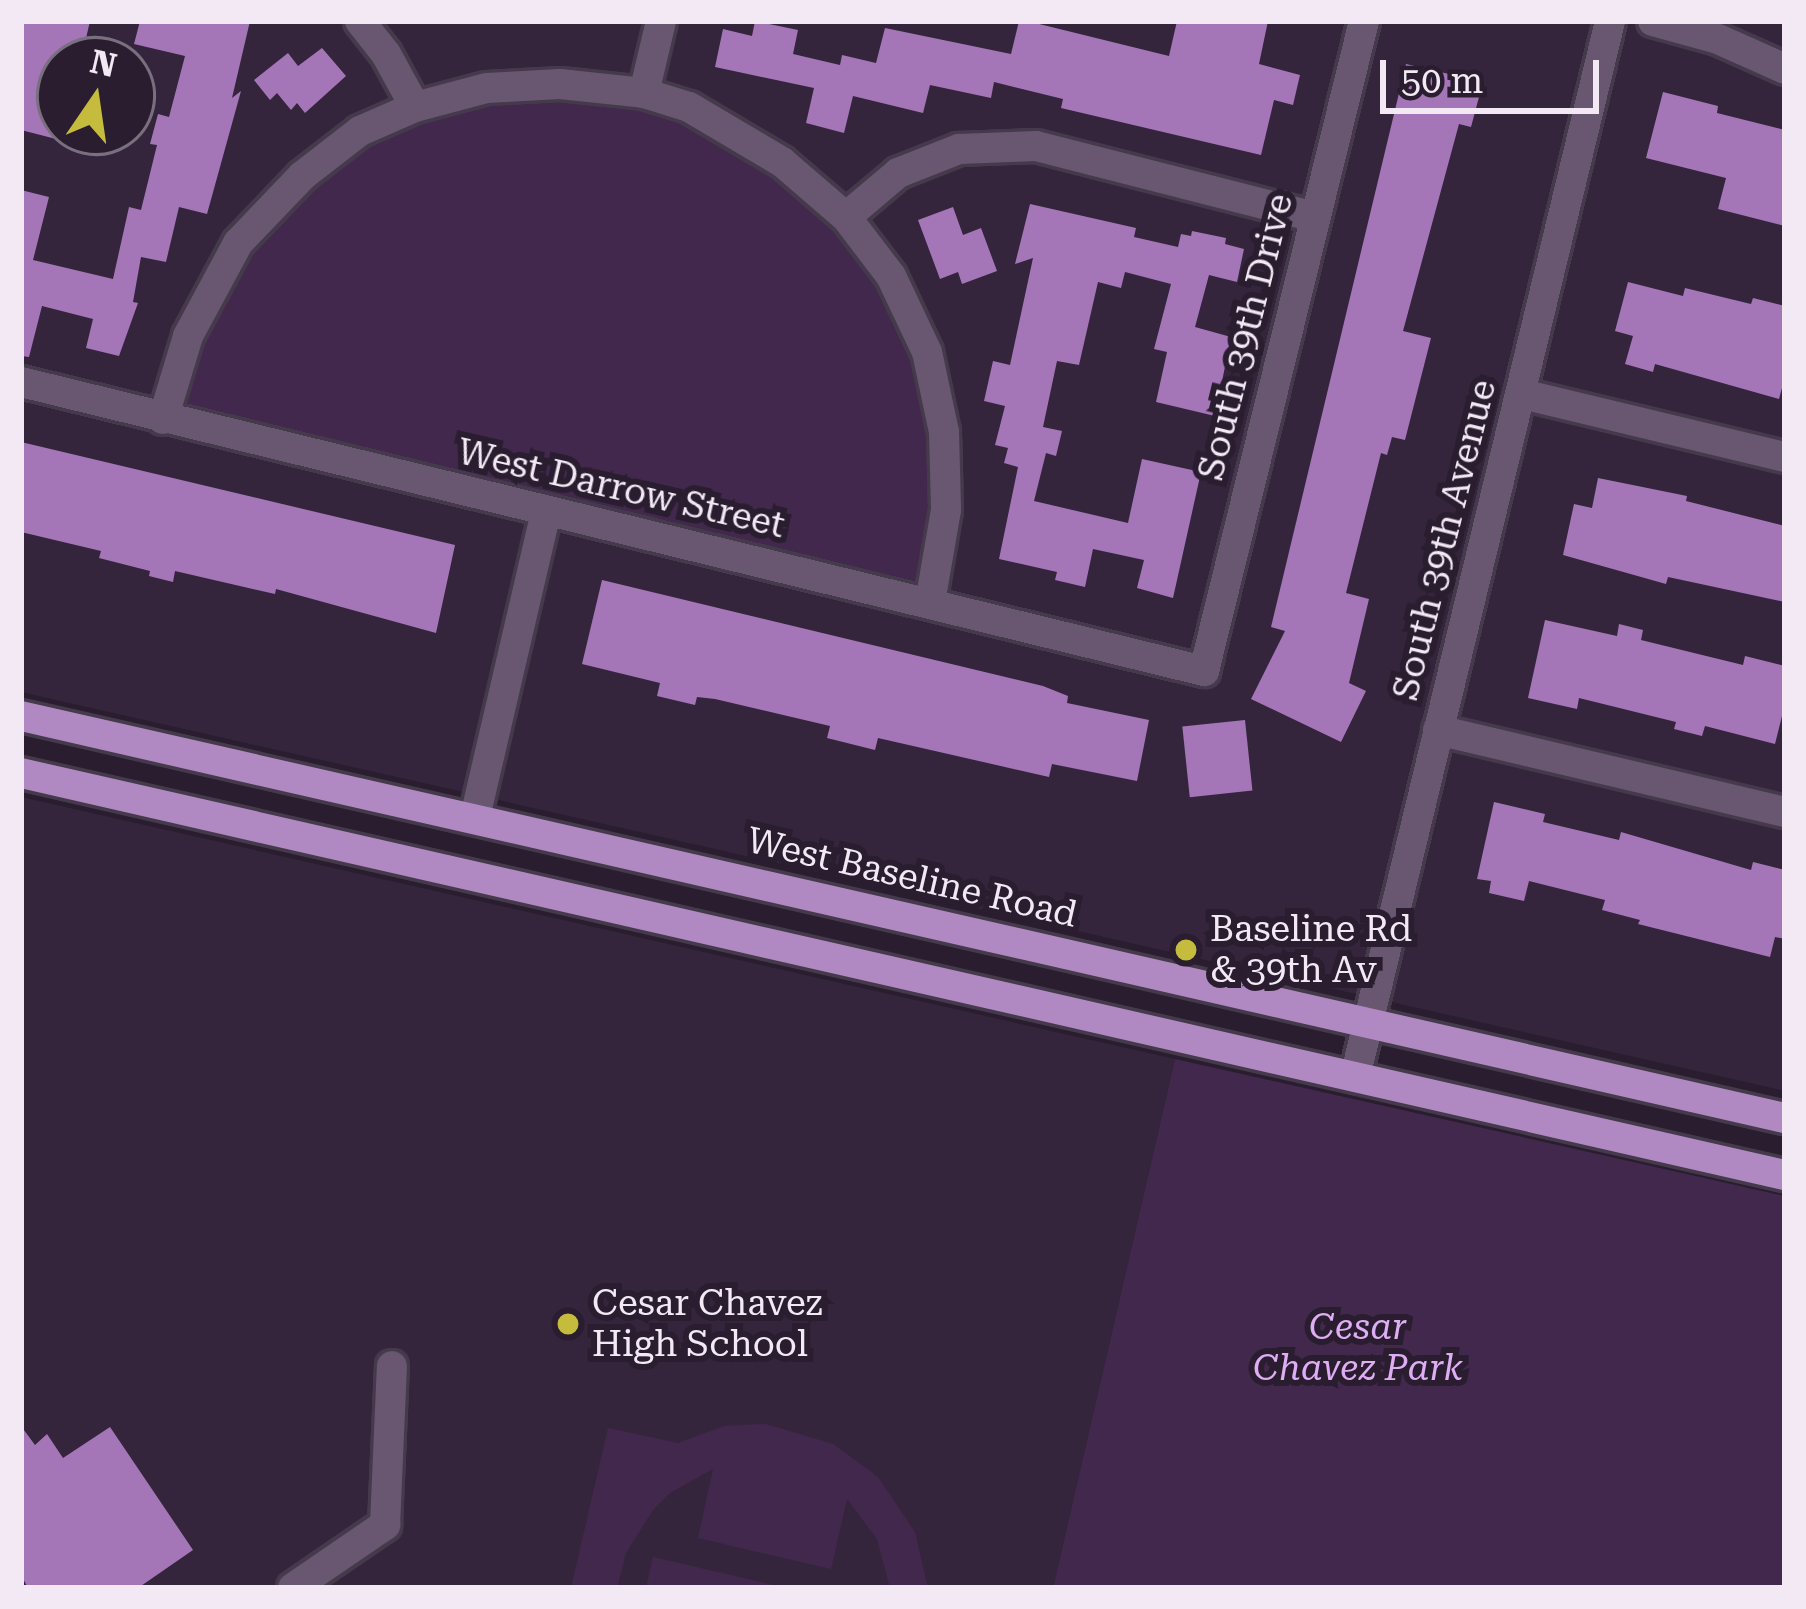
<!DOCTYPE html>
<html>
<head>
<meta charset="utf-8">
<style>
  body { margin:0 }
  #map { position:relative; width:1806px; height:1609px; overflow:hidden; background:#291d2f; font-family:"Roboto Serif",serif }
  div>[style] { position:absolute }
  .built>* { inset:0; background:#35253c }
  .green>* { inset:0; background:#42284d }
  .building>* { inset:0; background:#a476b8; transform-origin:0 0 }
  .roads { filter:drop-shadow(3px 0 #453a4b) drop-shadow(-3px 0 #453a4b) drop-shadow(0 3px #453a4b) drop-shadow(0 -3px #453a4b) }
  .minor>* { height:30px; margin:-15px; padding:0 15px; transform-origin:15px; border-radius:15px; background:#695772 }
  .major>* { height:30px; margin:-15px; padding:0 15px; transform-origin:15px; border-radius:15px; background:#b189c2 }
  .dots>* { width:33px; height:33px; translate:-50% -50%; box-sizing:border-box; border:6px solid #291d2f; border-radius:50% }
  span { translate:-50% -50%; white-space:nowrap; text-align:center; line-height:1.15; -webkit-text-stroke:12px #291d2f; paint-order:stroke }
  .street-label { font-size:36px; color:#f2e9f5 }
  .poi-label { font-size:36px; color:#f2e9f5 }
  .left { translate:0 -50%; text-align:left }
  .park-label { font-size:36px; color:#deadf4; font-style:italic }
  .frame { position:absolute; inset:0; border:24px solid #f2e9f5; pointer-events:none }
  .north { position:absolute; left:36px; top:36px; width:120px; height:120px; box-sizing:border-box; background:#291d2f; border:3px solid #796f7e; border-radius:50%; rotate:13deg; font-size:33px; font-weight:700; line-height:48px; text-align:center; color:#f2e9f5 }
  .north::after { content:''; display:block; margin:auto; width:42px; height:54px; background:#c5bc3d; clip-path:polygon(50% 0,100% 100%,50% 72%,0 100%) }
  .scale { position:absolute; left:1380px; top:60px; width:219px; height:54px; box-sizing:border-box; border:6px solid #f2e9f5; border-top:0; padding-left:15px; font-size:36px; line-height:42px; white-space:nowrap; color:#f2e9f5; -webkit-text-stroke:9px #291d2f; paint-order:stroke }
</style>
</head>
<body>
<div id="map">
  <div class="built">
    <i style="clip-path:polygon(evenodd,21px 21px,1785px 21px,1785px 1091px,21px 692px,21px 21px,60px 60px,132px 60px,132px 132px,60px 132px,60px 60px)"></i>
    <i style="clip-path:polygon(21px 797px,1175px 1059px,1053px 1588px,21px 1588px)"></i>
  </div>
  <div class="green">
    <i style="clip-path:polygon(560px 84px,723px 126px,891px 276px,944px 432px,930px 603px,163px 419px,238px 243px,360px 131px)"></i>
    <i style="clip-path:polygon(1175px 1059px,1785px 1196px,1785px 1588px,1053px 1588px)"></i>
    <i style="clip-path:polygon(766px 1424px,833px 1444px,878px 1477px,915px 1532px,928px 1588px,890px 1588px,877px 1539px,847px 1499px,831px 1569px,698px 1538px,713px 1469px,670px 1493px,653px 1510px,626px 1553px,617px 1588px,571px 1588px,608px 1428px,678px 1443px,724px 1426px)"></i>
    <i style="clip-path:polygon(653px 1557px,786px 1588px,787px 1588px,646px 1588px)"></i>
  </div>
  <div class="building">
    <i style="clip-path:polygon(21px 21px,90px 21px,81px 60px,60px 60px,60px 140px,21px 130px)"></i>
    <i style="clip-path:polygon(140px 21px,250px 21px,232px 98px,241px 91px,207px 214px,179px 207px,166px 262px,141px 257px,133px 302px,138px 303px,119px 356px,86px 348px,93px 319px,42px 306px,29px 357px,21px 356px,21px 190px,49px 197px,33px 260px,113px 279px,129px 207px,141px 210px,157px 145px,150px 144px,158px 114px,169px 117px,185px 56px,134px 44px)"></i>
    <i style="clip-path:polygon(755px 21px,798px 30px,793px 54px,840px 65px,842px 55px,876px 63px,885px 28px,1011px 54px,1019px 21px,1027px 21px,1169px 56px,1177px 21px,1268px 21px,1259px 64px,1300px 75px,1293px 105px,1274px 100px,1261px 155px,1061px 108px,1063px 99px,994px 82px,991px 98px,930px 85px,923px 113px,853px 96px,844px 133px,806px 123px,814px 88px,715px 67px,723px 29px,752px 36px)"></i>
    <i style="clip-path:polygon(322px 48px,346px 76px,305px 113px,297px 103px,291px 110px,277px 93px,270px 100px,254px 80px,288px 53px,298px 66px)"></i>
    <i style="clip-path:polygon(1406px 64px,1483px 82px,1471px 127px,1459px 124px,1403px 331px,1431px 338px,1405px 440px,1392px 437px,1387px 455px,1381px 453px,1346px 593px,1369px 599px,1349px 683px,1366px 691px,1341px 742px,1251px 699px,1285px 631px,1271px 627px)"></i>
    <i style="clip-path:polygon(1663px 92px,1718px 106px,1717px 113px,1785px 130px,1785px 226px,1718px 209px,1726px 178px,1646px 158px)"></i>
    <i style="clip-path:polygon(1030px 204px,1136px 228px,1134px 237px,1178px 247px,1181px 234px,1191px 236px,1192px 231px,1226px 238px,1225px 244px,1244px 249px,1237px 282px,1209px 275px,1195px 327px,1231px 337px,1215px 416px,1156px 402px,1167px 352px,1154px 349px,1171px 284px,1125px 272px,1121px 288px,1098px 282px,1079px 365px,1057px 361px,1043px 427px,1062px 431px,1056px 456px,1046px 453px,1034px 501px,1128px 523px,1142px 459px,1201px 472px,1173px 598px,1137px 588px,1144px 560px,1093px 549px,1085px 587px,1055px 580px,1057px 572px,999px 559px,1018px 467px,1004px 463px,1008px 448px,995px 445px,1005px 406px,984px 401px,993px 361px,1010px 365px,1033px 258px,1015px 264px)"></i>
    <i style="clip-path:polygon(953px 207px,963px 235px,981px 228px,997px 271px,962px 284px,958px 272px,940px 279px,918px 220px)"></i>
    <i style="clip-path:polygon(1628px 282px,1683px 296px,1685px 288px,1751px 304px,1753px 298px,1785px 306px,1785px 377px,1779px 399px,1655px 364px,1653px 372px,1625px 364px,1633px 336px,1615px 331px)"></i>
    <i style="clip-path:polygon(21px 442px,455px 545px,436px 633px,276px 589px,275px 594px,175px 571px,173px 582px,149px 576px,150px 571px,99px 558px,101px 551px,21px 532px)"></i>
    <i style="clip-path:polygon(1598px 478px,1687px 496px,1686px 501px,1785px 526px,1785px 602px,1668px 577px,1666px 584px,1563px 555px,1574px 504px,1592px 508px)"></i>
    <i style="clip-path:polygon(602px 580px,1043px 686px,1068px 696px,1067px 703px,1149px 720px,1137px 781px,1052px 764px,1049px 777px,878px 738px,875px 750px,827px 738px,830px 726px,715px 699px,697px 697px,695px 705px,657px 696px,660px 683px,582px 664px)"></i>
    <i style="clip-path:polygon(1545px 620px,1617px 636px,1619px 624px,1643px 630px,1641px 640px,1743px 665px,1745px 656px,1785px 666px,1785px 704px,1775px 744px,1705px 726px,1702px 736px,1674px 729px,1676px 722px,1579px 698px,1577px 709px,1528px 698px)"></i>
    <i style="left:1245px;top:720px;width:71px;height:63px;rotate:84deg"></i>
    <i style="clip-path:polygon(1494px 802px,1545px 814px,1543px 822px,1619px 840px,1621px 832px,1751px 870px,1753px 862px,1785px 870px,1785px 939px,1775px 937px,1770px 957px,1638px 924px,1640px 920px,1602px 910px,1605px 900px,1529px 881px,1524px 901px,1489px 893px,1491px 881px,1477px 879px)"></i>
    <i style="clip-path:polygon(21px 1426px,35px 1445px,47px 1434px,63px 1458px,110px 1427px,193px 1550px,138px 1588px,28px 1588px,21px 1575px)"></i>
  </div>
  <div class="roads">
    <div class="minor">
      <i style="left:360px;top:21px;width:42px;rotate:51.8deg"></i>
      <i style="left:386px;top:54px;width:60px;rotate:61.3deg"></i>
      <i style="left:1653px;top:21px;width:67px;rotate:15.5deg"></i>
      <i style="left:1718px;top:39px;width:73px;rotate:24.1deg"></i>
      <i style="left:644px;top:93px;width:74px;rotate:-76.7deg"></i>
      <i style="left:846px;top:217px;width:68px;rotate:-40.2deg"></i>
      <i style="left:898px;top:173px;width:66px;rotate:-21.5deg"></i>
      <i style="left:959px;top:149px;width:77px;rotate:-2.2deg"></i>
      <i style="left:1036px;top:146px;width:288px;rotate:14.3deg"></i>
      <i style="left:21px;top:382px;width:1218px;rotate:13.73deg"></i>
      <i style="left:1204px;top:671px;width:669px;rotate:-76.17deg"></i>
      <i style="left:1522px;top:394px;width:270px;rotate:13.5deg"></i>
      <i style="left:163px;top:419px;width:87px;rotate:-73.2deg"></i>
      <i style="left:188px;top:336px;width:106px;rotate:-61.7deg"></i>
      <i style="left:238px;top:243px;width:93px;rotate:-46.3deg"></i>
      <i style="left:302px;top:176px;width:73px;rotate:-37.8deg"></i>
      <i style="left:360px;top:131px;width:60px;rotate:-23.6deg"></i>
      <i style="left:415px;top:107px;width:74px;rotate:-14.8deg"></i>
      <i style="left:487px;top:88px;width:73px;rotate:-3.1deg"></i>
      <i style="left:560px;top:84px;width:84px;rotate:6.1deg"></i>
      <i style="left:644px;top:93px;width:47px;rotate:17.3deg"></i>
      <i style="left:689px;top:107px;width:108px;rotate:30.6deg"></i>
      <i style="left:782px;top:162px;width:84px;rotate:40.7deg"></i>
      <i style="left:846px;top:217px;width:74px;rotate:52.7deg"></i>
      <i style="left:891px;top:276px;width:84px;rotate:64.7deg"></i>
      <i style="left:927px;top:352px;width:82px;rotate:78deg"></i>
      <i style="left:944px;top:432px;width:78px;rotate:88.5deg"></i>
      <i style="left:946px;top:510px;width:94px;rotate:99.8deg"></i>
      <i style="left:1438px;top:730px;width:357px;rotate:13.3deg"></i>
      <i style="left:475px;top:817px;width:314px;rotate:-76.9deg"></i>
      <i style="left:1355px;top:1077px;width:1086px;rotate:-76.42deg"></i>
      <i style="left:293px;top:1588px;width:112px;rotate:-34.4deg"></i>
      <i style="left:385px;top:1525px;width:159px;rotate:-87.5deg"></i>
    </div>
    <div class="major">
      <i style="left:21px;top:716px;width:1809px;rotate:12.84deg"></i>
      <i style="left:21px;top:773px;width:1809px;rotate:12.84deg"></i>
    </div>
  </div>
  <div class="dots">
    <i style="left:1186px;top:950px;background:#c5bc3d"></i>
    <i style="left:568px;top:1324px;background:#c5bc3d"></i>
  </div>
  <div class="street-label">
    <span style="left:1246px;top:337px;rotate:-76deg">South 39th Drive</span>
    <span style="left:621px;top:489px;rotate:13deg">West Darrow Street</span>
    <span style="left:1445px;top:540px;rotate:-76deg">South 39th Avenue</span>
    <span style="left:912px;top:878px;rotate:13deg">West Baseline Road</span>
  </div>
  <div class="poi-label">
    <span class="left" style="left:1210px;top:950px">Baseline Rd<br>&amp; 39th Av</span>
    <span class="left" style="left:592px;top:1324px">Cesar Chavez<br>High School</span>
  </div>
  <div class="park-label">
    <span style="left:1358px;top:1348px">Cesar<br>Chavez Park</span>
  </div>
  <div class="frame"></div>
  <div class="north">N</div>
  <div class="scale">50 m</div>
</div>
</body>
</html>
